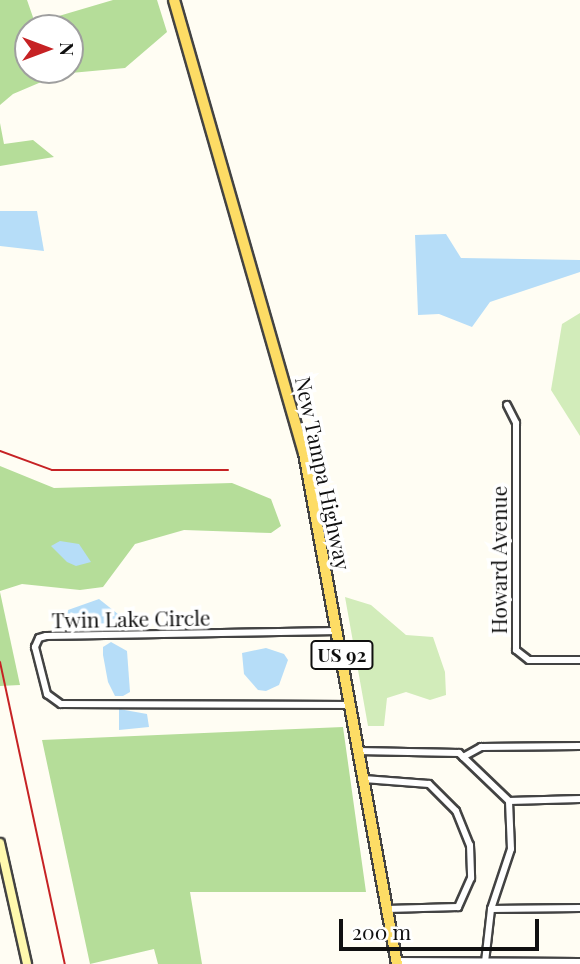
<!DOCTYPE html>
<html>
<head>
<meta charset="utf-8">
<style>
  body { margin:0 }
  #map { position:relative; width:580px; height:964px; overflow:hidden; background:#fffdf3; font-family:"Playfair Display",serif }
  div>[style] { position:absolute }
  .green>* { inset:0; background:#d2ecba }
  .forest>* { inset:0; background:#b5dd99 }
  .water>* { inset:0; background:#b6ddf8 }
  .roads { filter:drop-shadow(2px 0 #434343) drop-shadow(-2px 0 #434343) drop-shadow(0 2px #434343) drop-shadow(0 -2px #434343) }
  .minor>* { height:6px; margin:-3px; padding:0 3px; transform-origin:3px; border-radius:3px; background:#fff }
  .secondary>* { height:8px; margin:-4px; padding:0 4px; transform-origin:4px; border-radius:4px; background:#fff9ae }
  .primary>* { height:10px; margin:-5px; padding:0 5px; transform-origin:5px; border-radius:5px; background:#fddc65 }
  .rail>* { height:2px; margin:-1px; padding:0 1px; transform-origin:1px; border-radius:1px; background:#c62224 }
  span { translate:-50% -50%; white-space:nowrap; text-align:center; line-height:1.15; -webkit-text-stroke:7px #fff; paint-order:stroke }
  .shield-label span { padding:2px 5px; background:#fff; border:2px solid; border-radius:5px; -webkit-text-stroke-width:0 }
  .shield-label { font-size:19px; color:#101010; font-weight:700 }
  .street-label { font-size:21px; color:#101010 }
  .north { position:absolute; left:14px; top:14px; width:70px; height:70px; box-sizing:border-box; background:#fff; border:2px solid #9f9f9f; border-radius:50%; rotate:90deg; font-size:19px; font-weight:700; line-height:28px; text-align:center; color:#101010 }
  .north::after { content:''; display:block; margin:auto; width:24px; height:32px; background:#c62224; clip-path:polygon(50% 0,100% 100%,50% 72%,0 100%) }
  .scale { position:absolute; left:339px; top:919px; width:200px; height:32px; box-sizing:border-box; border:4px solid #101010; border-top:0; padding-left:9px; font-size:21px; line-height:24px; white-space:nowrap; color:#101010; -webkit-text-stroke:5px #fff; paint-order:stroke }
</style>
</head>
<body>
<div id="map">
  <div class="green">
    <i style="clip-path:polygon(580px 313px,580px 436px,551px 390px,562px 324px)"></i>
    <i style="clip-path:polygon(345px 597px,371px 605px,406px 635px,433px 637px,445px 672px,446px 695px,430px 700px,406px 692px,387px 698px,384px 726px,368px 726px)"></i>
  </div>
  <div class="forest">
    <i style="clip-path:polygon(evenodd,0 0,27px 0,35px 23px,113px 0,157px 0,167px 32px,125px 68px,60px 74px,13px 94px,0 105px,0 0,28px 28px,70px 28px,70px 70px,28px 70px,28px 28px)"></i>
    <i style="clip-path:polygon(0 123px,4px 144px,33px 140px,54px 157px,0 166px)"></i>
    <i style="clip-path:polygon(0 466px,54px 488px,232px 483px,271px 499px,281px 526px,271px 533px,184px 530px,135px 544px,103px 587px,80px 590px,22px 584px,0 591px)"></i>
    <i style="clip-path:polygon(0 592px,20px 685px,0 686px)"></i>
    <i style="clip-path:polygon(343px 727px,366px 892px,190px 892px,202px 964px,158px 964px,154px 949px,90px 964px,42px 740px)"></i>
  </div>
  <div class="water">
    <i style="clip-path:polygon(0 211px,37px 211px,44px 251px,0 246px)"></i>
    <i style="clip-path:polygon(446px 234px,461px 258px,580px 260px,580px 272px,490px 302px,472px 327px,439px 314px,418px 315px,415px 235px)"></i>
    <i style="clip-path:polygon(60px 541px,79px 544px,91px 562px,76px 566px,67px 562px,51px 546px)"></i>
    <i style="clip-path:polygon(99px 599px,123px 618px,88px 633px,69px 631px,65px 626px,68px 610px)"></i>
    <i style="clip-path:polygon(111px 642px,127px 651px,130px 692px,123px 696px,115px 696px,108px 682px,103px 655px,103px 647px)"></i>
    <i style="clip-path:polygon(266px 648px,284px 654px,288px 660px,279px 685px,266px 691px,258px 690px,244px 674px,242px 653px)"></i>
    <i style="clip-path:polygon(119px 709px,147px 714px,149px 727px,119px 730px)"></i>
  </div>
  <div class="roads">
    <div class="minor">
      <i style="left:507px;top:405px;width:20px;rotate:63deg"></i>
      <i style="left:516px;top:423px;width:227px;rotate:90deg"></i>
      <i style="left:516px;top:650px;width:16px;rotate:38deg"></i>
      <i style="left:529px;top:660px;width:51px"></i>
      <i style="left:338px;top:631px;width:292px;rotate:179deg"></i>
      <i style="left:46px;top:636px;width:7px;rotate:164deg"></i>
      <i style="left:39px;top:638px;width:10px;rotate:114deg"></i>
      <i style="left:35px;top:647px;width:49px;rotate:75.7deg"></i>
      <i style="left:47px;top:694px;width:17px;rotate:36deg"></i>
      <i style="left:61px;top:704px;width:289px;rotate:0.2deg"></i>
      <i style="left:358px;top:751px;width:101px;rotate:1.1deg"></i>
      <i style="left:459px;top:753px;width:69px;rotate:43.8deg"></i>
      <i style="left:463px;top:757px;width:21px;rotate:-29deg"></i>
      <i style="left:481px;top:747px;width:99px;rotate:-0.6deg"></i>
      <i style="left:364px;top:779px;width:65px;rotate:4.4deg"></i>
      <i style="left:429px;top:784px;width:38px;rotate:45deg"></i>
      <i style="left:456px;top:811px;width:37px;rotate:68deg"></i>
      <i style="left:470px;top:845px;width:33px;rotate:88deg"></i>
      <i style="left:471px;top:878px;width:32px;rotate:114deg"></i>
      <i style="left:458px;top:907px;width:71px;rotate:178.4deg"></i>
      <i style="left:509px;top:801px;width:71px;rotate:-1.6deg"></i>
      <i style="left:491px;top:909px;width:89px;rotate:-0.6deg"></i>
      <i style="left:397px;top:961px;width:183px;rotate:0.3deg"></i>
      <i style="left:485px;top:962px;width:53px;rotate:-83.5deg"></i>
      <i style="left:491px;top:909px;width:63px;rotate:-71.6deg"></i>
      <i style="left:511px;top:849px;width:48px;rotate:-92.4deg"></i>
    </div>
    <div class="secondary">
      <i style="left:0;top:843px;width:124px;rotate:77.4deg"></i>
    </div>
    <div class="primary">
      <i style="left:174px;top:0;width:471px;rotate:74deg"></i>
      <i style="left:304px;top:453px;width:519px;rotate:79.69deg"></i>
    </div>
  </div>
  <div class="rail">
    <i style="left:0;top:451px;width:55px;rotate:20.1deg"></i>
    <i style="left:52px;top:470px;width:176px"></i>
    <i style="left:0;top:662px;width:309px;rotate:77.9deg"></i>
  </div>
  <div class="shield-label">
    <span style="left:342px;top:655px">US 92</span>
  </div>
  <div class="street-label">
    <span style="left:324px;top:473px;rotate:78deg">New Tampa Highway</span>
    <span style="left:498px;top:560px;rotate:-90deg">Howard Avenue</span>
    <span style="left:131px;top:618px;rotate:-1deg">Twin Lake Circle</span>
  </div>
  <div class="north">N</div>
  <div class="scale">200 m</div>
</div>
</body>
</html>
